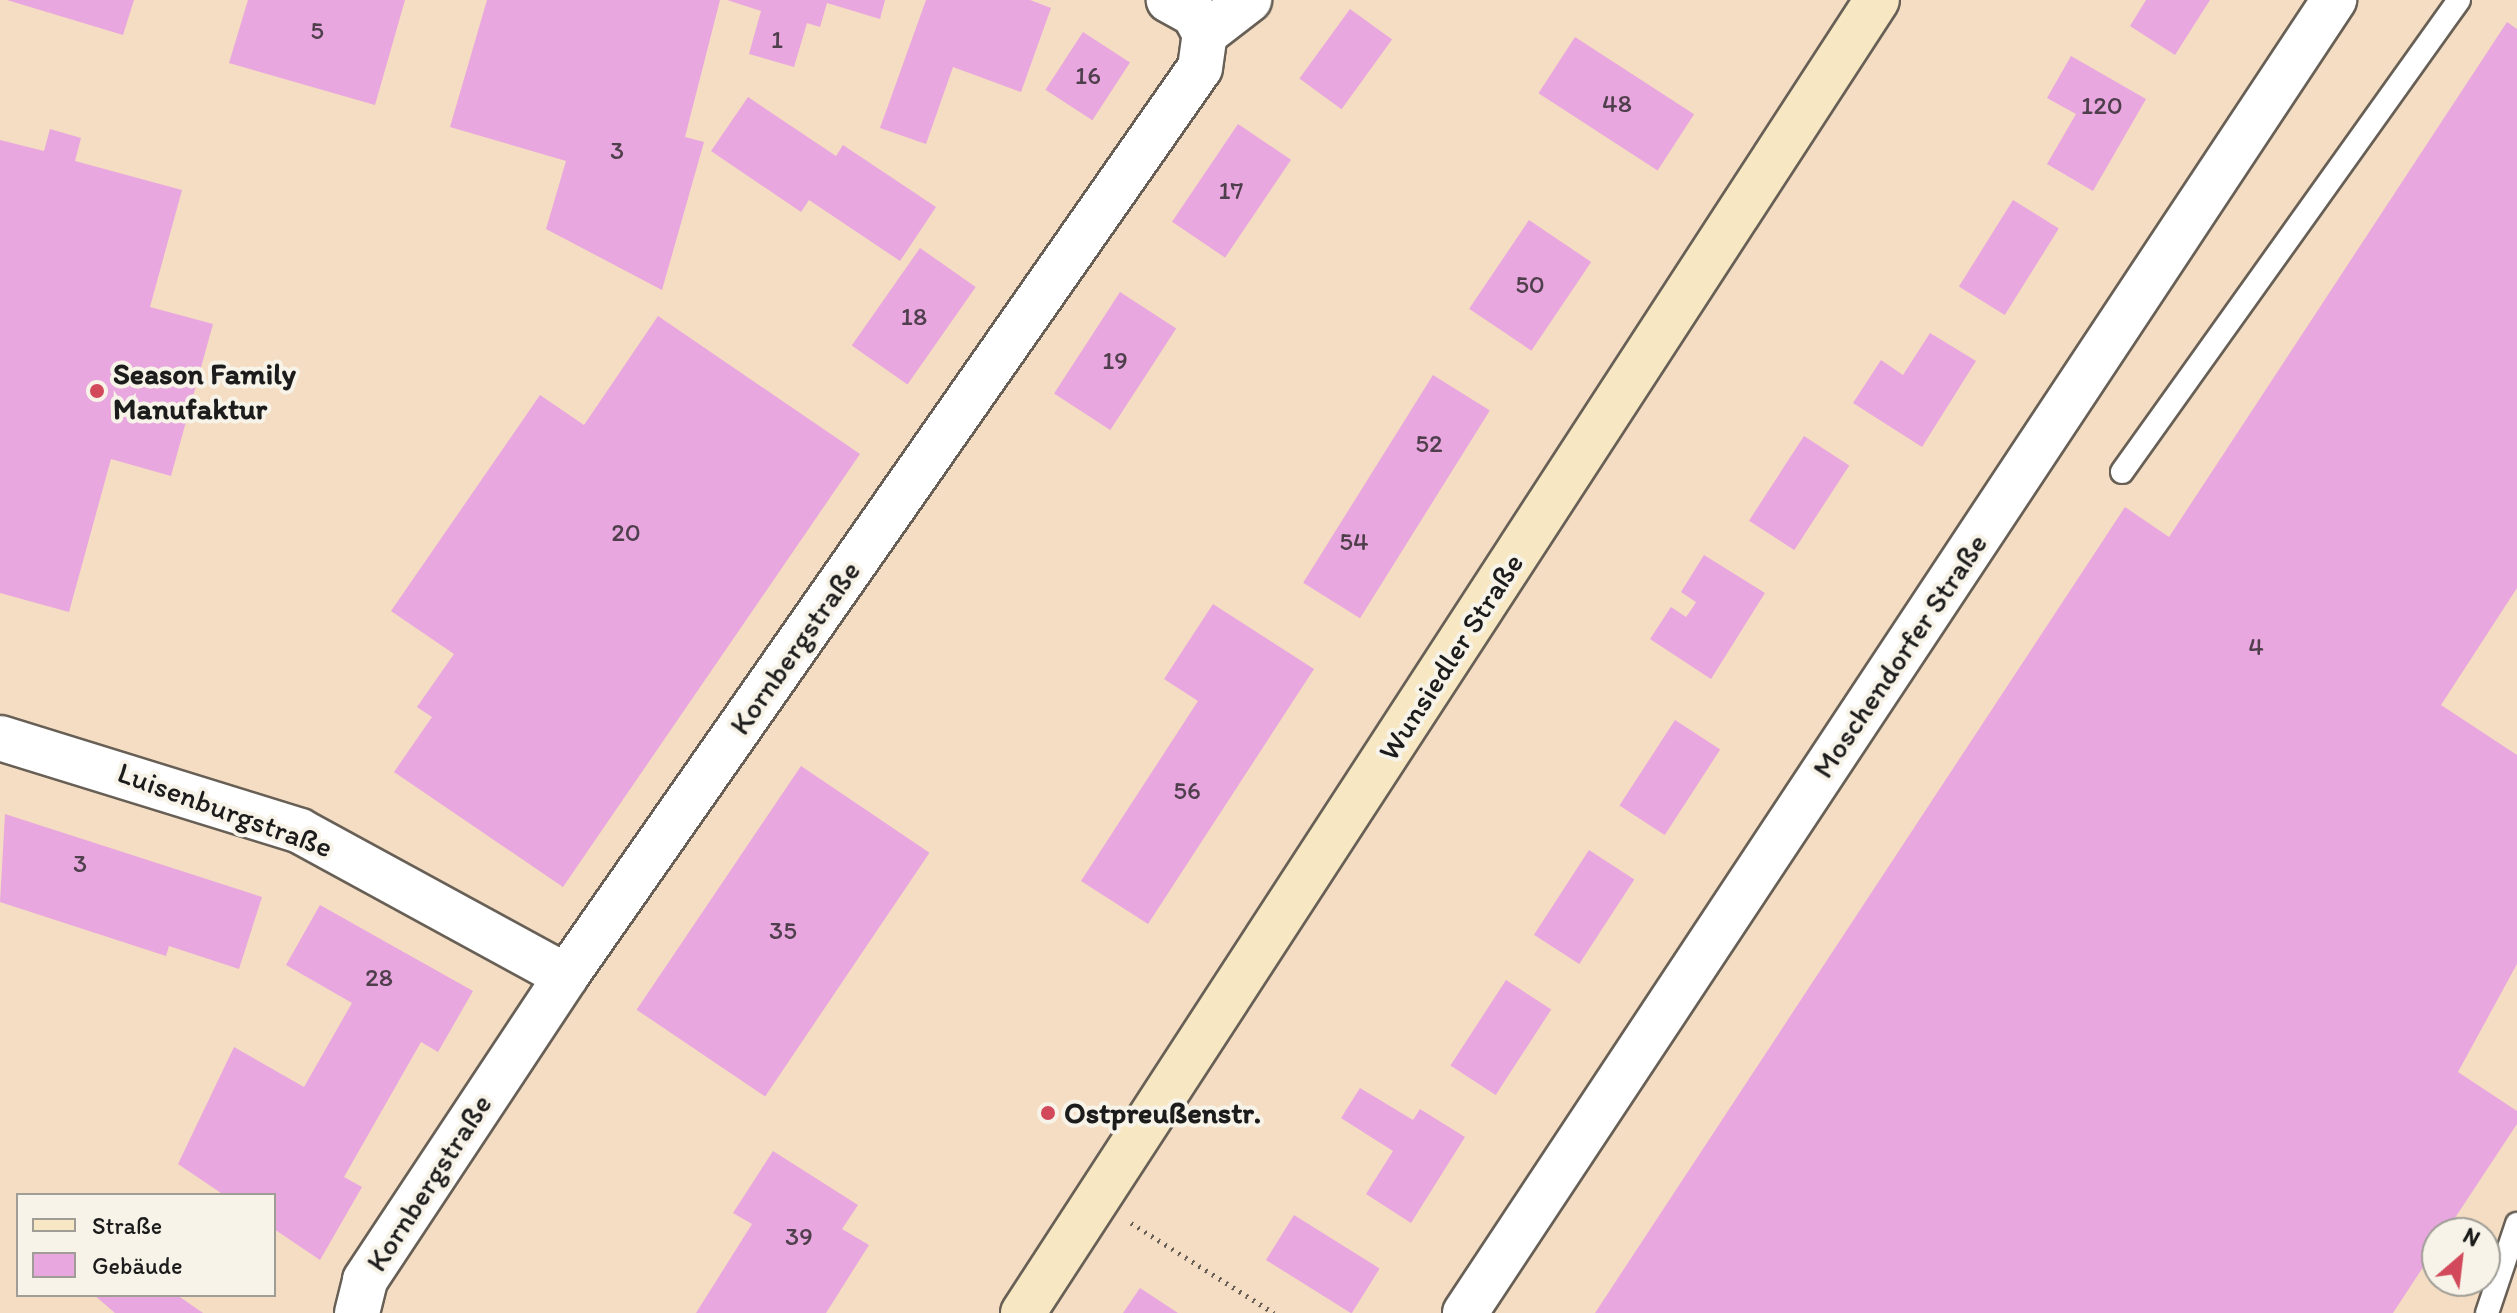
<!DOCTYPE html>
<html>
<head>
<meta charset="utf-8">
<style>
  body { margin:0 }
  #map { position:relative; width:2517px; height:1313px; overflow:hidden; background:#f4ddc2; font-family:Itim,sans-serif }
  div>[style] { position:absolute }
  .building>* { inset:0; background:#e9a7df; transform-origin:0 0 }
  .path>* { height:5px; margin-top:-2.5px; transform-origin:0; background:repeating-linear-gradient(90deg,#686056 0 2px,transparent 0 8px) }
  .roads { filter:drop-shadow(2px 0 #686056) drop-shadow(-2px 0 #686056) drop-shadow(0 2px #686056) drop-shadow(0 -2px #686056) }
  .service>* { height:22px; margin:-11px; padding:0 11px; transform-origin:11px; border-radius:11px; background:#fff }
  .minor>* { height:44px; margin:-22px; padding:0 22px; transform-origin:22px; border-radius:22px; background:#fff }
  .tertiary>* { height:44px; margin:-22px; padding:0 22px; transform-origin:22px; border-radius:22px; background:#fff }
  .secondary>* { height:44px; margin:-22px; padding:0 22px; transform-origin:22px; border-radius:22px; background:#f7e8c3 }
  .dots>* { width:22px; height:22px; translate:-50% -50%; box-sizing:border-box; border:4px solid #f7f3e8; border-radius:50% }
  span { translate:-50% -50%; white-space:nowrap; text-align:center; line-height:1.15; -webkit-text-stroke:8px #f7f3e8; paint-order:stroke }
  .number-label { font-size:26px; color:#4f3f4d }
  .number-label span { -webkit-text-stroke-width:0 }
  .poi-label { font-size:30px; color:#1c1c1c; font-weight:700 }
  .left { translate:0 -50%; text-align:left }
  .street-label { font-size:30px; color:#1c1c1c }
  .legend { position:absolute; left:16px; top:1193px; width:260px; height:104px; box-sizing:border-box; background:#f7f3e8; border:2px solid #9f9d96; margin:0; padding:10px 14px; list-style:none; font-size:24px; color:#1c1c1c }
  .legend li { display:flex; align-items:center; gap:16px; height:40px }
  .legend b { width:40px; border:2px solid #9f9d96 }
  .north { position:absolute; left:2421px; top:1217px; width:80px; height:80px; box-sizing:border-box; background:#f7f3e8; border:2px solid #9f9d96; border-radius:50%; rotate:28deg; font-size:22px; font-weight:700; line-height:32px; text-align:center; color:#1c1c1c }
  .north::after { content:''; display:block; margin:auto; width:28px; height:36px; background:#d1495b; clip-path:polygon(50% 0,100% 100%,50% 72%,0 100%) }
</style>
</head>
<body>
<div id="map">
  <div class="building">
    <i style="clip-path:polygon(7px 0,134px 0,123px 35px)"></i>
    <i style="clip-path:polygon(248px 0,405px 0,375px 105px,229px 63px)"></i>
    <i style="clip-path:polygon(487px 0,720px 0,685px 137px,704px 142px,662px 290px,546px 229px,566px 161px,450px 127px)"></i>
    <i style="clip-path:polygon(727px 0,885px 0,880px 19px,827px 3px,820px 27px,807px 23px,794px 67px,749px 54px,761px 11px)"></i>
    <i style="clip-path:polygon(926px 0,1030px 0,1051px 8px,1021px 92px,953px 67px,926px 144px,880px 128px)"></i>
    <i style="clip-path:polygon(2146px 0,2210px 0,2175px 55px,2130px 26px)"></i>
    <i style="left:1350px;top:9px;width:52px;height:86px;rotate:36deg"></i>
    <i style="clip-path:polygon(2507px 22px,2517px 29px,2517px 588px,2441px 705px,2517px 755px,2517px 964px,2458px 1072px,2517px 1111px,2517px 1124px,2445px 1233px,2437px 1233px,2437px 1246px,2393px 1313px,1595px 1313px,2125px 507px,2169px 537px)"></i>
    <i style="left:1083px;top:32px;width:56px;height:69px;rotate:33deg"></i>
    <i style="left:1575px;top:37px;width:142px;height:67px;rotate:33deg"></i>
    <i style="clip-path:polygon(2071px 56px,2146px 99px,2093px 191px,2047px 164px,2076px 114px,2047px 98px)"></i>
    <i style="clip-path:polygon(748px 97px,836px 156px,843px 145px,936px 207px,900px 261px,809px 200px,801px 212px,711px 151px)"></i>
    <i style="left:1238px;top:124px;width:64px;height:118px;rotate:34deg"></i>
    <i style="clip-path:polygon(50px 129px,81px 138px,75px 161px,182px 190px,150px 307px,213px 324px,171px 476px,111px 459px,69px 612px,0 593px,0 140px,44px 151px)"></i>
    <i style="left:2013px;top:200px;width:54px;height:102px;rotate:32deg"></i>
    <i style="left:1529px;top:220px;width:75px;height:107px;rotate:34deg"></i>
    <i style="left:920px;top:248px;width:68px;height:119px;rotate:35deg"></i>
    <i style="left:1120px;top:292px;width:67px;height:121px;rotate:33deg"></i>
    <i style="clip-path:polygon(658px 316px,860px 454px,563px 887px,394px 772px,432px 717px,417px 707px,454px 654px,391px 611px,540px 395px,584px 425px)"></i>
    <i style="clip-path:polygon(1930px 333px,1976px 361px,1922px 447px,1853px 403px,1881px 360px,1903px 375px)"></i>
    <i style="left:1433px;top:375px;width:67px;height:245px;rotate:32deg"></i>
    <i style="left:1804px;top:436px;width:54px;height:101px;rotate:33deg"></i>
    <i style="clip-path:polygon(1704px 555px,1765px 593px,1711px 679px,1650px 639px,1671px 607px,1686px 617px,1693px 607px,1696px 602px,1681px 592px)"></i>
    <i style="clip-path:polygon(1213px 604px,1314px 669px,1148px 924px,1081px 881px,1198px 701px,1164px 679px)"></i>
    <i style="left:1675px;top:720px;width:54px;height:102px;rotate:33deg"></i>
    <i style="left:801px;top:766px;width:155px;height:294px;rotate:34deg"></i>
    <i style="clip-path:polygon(5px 814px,262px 897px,239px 969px,169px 946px,166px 956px,0 902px)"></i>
    <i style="left:1589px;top:850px;width:54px;height:101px;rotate:33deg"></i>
    <i style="clip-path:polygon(320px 905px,473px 991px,438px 1052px,421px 1042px,344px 1177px,362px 1187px,320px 1260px,274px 1229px,274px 1195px,224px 1195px,178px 1164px,234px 1047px,304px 1087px,352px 1003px,286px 965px)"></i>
    <i style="left:1506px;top:980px;width:54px;height:102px;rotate:33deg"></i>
    <i style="clip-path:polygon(1360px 1088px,1413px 1120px,1420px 1109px,1465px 1137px,1411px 1223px,1366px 1194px,1393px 1151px,1341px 1118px)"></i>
    <i style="clip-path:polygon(773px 1151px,858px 1205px,842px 1229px,869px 1245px,826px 1313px,696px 1313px,752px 1224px,733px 1213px)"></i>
    <i style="left:1294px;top:1215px;width:101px;height:53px;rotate:32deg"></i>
    <i style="clip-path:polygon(1140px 1288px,1178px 1313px,1123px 1313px)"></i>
    <i style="clip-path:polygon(94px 1295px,177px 1295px,203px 1313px,115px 1313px)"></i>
  </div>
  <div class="path">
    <i style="left:1131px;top:1223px;width:169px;rotate:32.2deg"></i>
  </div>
  <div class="roads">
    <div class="service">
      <i style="left:2122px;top:472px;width:580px;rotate:-54.47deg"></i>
      <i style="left:2487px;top:1313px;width:94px;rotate:-71.4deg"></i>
    </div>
    <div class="minor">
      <i style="left:1205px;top:34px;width:56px;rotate:-37.7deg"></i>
      <i style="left:0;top:738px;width:314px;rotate:17.2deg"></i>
      <i style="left:300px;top:831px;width:303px;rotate:28.6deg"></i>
      <i style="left:1465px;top:1313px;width:1575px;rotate:-56.5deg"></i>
    </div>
    <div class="tertiary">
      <i style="left:357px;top:1313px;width:34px;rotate:-76deg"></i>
      <i style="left:365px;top:1280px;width:364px;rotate:-56.5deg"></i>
      <i style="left:566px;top:976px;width:1107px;rotate:-55.08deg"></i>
      <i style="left:1200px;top:68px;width:34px;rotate:-82deg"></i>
      <i style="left:1205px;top:34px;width:23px;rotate:-119deg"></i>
      <i style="left:1194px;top:14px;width:29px;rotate:-151deg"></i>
    </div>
    <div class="secondary">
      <i style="left:1023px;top:1313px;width:1566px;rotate:-56.96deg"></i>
    </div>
  </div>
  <div class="dots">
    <i style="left:97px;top:391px;background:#d1495b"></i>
    <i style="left:1048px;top:1113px;background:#d1495b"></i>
  </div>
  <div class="number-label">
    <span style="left:317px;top:31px">5</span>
    <span style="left:777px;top:40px">1</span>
    <span style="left:1088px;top:76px">16</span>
    <span style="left:1617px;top:104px">48</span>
    <span style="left:2102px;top:106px">120</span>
    <span style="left:617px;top:151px">3</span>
    <span style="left:1231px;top:191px">17</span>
    <span style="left:1530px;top:285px">50</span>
    <span style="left:914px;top:317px">18</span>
    <span style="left:1115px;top:361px">19</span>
    <span style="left:1429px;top:444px">52</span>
    <span style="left:626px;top:533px">20</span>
    <span style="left:1354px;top:542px">54</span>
    <span style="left:2256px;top:647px">4</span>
    <span style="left:1187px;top:791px">56</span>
    <span style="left:80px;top:864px">3</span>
    <span style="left:783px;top:931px">35</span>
    <span style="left:379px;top:978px">28</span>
    <span style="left:799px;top:1237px">39</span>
  </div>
  <div class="poi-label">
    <span class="left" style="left:113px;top:391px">Season Family<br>Manufaktur</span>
    <span class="left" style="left:1064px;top:1113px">Ostpreußenstr.</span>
  </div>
  <div class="street-label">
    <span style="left:795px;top:648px;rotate:-55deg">Kornbergstraße</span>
    <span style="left:1900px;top:656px;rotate:-56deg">Moschendorfer Straße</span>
    <span style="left:1451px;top:657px;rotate:-57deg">Wunsiedler Straße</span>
    <span style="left:225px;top:810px;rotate:20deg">Luisenburgstraße</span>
    <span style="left:429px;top:1183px;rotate:-57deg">Kornbergstraße</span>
  </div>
  <ul class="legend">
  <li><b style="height:10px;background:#f7e8c3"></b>Straße</li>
  <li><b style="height:22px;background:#e9a7df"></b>Gebäude</li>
  </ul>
  <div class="north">N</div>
</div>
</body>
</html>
